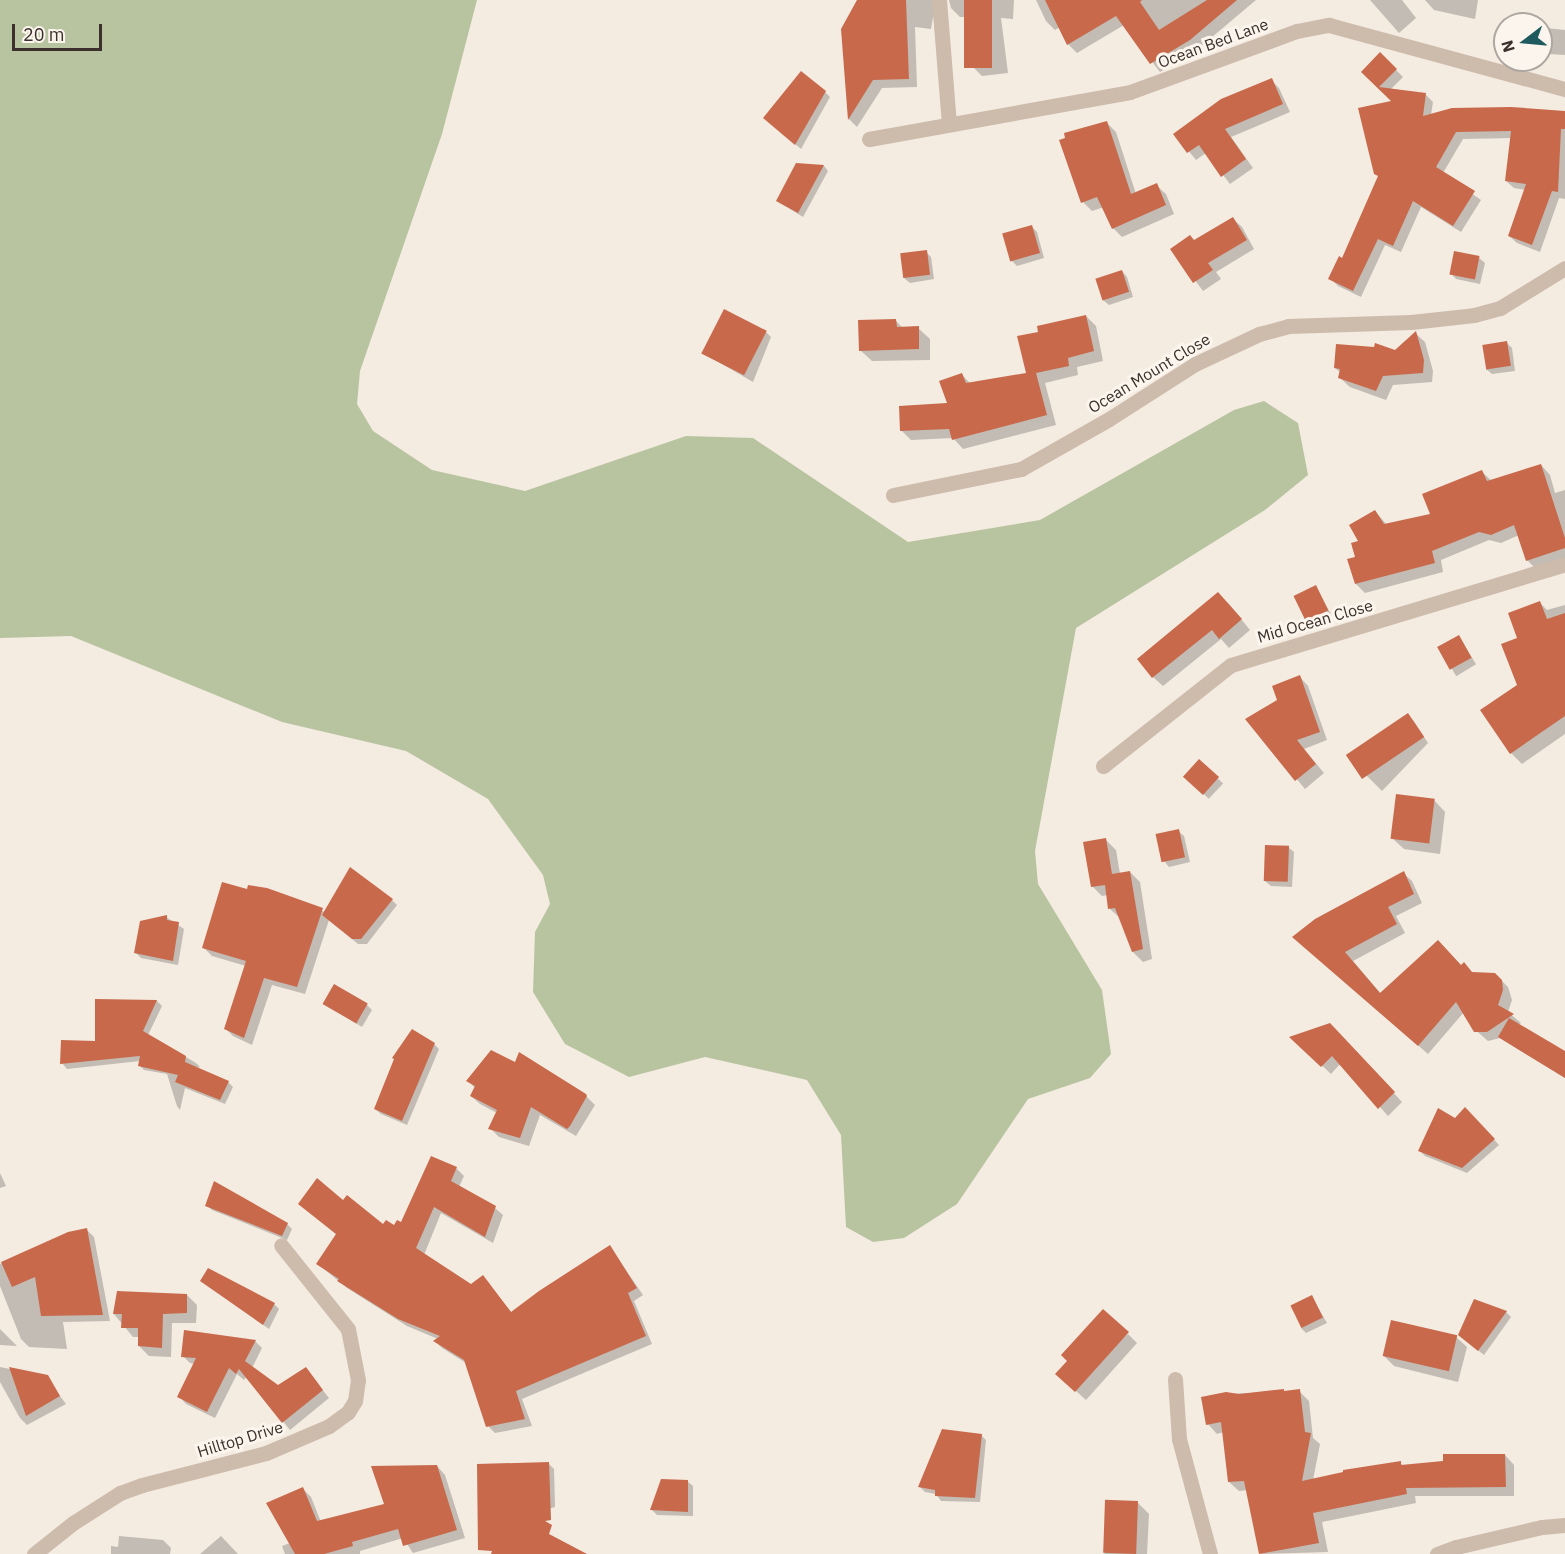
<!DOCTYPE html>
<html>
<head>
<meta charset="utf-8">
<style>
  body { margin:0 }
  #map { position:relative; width:1565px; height:1554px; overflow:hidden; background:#f4ebe1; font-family:"IBM Plex Sans",sans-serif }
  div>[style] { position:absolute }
  .green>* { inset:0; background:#b8c4a0 }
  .shadow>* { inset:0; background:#0003; transform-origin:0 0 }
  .building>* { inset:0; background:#c8694b; transform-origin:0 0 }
  .street>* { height:15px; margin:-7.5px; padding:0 7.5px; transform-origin:7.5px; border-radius:7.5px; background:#cdbbac }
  span { translate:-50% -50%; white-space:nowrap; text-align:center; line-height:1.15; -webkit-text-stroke:6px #fbf5ee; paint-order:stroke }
  .street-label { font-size:16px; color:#3b302b }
  .north { position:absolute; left:1493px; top:12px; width:60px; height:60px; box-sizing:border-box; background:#fbf5ee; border:2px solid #aea6a0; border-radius:50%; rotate:254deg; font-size:16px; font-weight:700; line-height:24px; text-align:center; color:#3b302b }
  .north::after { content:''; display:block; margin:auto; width:21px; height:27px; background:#1f5a5e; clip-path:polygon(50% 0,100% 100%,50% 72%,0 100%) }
  .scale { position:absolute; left:12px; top:24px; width:90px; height:27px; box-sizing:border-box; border:3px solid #3b302b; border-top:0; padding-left:8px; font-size:18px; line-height:21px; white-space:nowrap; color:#3b302b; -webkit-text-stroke:4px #fbf5ee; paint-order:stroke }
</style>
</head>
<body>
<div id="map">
  <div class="green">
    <i style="clip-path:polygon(0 0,477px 0,442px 134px,360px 371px,357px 404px,373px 431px,432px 470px,525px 491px,686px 436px,753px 438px,908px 542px,1040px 520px,1234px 410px,1264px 401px,1298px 423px,1308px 475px,1265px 510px,1076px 628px,1035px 851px,1038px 884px,1102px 990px,1111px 1054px,1090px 1078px,1028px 1099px,957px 1204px,904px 1238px,873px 1242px,846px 1227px,841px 1135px,807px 1080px,705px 1057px,629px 1077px,565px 1044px,533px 992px,535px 932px,550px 904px,543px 875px,488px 799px,406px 751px,282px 722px,71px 636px,0 638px)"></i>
  </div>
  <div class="shadow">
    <i style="clip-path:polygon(858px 0,943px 0,938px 17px,933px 17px,931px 29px,915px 27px,917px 87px,882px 88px,857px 127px,849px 119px,843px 29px)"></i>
    <i style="clip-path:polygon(949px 0,1014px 0,1013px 19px,1001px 18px,1008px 73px,982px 76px,973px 67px,967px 17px,960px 17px,951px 8px)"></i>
    <i style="clip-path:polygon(1036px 0,1256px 0,1199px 48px,1160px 72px,1124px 25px,1077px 53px,1068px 44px,1060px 27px,1055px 30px,1046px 21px)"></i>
    <i style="clip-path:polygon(1370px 0,1402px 0,1416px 18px,1399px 33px)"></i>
    <i style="clip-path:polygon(1425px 0,1478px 0,1475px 19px,1434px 10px)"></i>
    <i style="clip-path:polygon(1546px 28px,1565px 30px,1565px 55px,1549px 54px,1544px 49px)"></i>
    <i style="clip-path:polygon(1380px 54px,1403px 77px,1390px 90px,1426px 95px,1433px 102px,1431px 115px,1565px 112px,1565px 199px,1559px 198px,1540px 252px,1517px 243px,1509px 236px,1526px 190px,1514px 188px,1506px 181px,1512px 138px,1463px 139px,1443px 173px,1481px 200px,1461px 232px,1421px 207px,1401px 252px,1385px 245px,1361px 297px,1338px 286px,1330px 278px,1343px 260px,1379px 177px,1394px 102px,1363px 72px)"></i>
    <i style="clip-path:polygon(1271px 80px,1279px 88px,1290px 112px,1231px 137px,1253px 168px,1230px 184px,1206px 153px,1196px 160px,1175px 134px)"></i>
    <i style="clip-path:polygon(825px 92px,830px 97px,801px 149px,771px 123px)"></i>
    <i style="clip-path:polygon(1107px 123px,1116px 132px,1136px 194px,1156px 185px,1166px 194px,1174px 214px,1122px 237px,1113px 228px,1104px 207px,1092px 211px,1083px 202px)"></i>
    <i style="clip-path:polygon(797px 165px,824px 166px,828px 171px,803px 217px,777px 201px)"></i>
    <i style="clip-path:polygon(1233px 219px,1242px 227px,1254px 249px,1216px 272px,1221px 279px,1203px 291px,1172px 249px,1194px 242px)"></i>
    <i style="clip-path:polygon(1032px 227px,1037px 232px,1044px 258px,1017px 266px,1012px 261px)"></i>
    <i style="clip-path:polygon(926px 252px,931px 257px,934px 279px,910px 283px,904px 278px)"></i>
    <i style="clip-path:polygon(1479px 258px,1485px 263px,1480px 284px,1456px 279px,1451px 273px)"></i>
    <i style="clip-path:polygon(1122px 271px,1127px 277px,1133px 297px,1109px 305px,1103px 300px,1097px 279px)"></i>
    <i style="clip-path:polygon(1086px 316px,1096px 326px,1103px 361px,1077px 367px,1078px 375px,1045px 383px,1056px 425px,963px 449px,953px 438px,911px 440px,901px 430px,949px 405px,962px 375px,971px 384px,1027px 374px,1040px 333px)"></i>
    <i style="clip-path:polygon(896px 321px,903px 328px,918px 328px,930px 339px,930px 360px,872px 361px,860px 350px)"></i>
    <i style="clip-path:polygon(766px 332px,771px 337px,753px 382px,701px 352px)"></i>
    <i style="clip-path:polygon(1415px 333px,1425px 342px,1433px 371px,1432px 382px,1393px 385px,1386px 400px,1350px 387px,1340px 378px,1341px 373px,1335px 368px,1395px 352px)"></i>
    <i style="clip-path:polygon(1507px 343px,1512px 348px,1515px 371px,1492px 374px,1486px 369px)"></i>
    <i style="clip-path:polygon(1541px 465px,1550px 475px,1555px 493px,1565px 490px,1565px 560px,1536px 569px,1527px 560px,1519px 535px,1501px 543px,1489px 540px,1441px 560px,1443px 572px,1365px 593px,1356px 584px,1361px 542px,1375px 511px,1387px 525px,1432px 515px,1482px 472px,1492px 481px)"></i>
    <i style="clip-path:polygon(1316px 587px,1332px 616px,1312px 625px,1307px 620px)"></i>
    <i style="clip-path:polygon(1539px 602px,1547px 610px,1565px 605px,1565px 734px,1522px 764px,1511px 753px,1518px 686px,1519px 639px)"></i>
    <i style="clip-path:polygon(1228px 603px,1250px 630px,1229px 648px,1221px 639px,1163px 686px,1153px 677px)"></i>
    <i style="left:1459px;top:636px;width:33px;height:23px;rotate:59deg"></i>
    <i style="clip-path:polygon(1300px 677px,1308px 686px,1327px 740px,1304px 749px,1324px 773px,1305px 789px,1247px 719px,1279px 701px)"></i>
    <i style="clip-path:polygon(1413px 720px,1428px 743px,1382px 791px,1359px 768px)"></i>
    <i style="left:1199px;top:761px;width:33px;height:21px;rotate:43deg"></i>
    <i style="clip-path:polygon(1434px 800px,1445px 812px,1440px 854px,1404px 849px,1392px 838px)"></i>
    <i style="clip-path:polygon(1178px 831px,1184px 836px,1190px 862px,1169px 867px,1164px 861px)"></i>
    <i style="clip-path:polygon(1106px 840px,1116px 850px,1120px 874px,1130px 872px,1140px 882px,1152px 959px,1143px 962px,1133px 952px,1120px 918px,1110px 909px,1108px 895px,1102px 896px,1092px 886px)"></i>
    <i style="clip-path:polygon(1288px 847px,1294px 852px,1292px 887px,1271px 886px,1265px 881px)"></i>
    <i style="clip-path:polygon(1403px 873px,1412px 881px,1422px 903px,1396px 916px,1405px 933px,1353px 961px,1381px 994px,1461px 966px,1472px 973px,1490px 973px,1498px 977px,1508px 987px,1512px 1000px,1508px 1012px,1521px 1023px,1518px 1025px,1565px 1053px,1565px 1078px,1500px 1038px,1488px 1041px,1472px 1027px,1464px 1012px,1428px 1054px,1303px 945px)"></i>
    <i style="clip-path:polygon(266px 890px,325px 912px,392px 900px,397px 905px,367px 944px,358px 944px,329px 920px,305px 994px,272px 985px,252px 1045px,233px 1036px,225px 1028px,246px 966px,212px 956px,204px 948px,248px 891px)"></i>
    <i style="clip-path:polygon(166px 917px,184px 929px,178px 965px,141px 958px,136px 953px)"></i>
    <i style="clip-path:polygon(96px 1001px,157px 1001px,162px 1006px,148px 1035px,196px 1063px,200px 1067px,196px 1068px,228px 1082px,233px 1087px,225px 1104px,185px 1088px,180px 1110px,177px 1106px,167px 1074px,144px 1070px,139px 1065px,140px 1061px,67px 1069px,62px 1063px,96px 1042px)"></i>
    <i style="clip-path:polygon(323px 1003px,367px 1005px,372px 1010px,362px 1027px)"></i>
    <i style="clip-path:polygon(1339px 1033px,1402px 1102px,1388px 1116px,1341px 1063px,1331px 1074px,1292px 1037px)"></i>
    <i style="clip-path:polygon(434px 1044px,439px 1049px,407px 1125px,381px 1114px,375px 1109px)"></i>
    <i style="clip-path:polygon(468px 1081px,585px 1095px,595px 1105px,576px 1136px,540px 1115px,529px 1146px,499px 1137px,490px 1128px,497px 1113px,480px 1104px,471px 1096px,475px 1088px)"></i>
    <i style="clip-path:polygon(1465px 1109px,1499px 1145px,1467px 1173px,1425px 1156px,1420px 1151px)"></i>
    <i style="clip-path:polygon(431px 1158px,456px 1168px,464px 1176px,459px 1187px,495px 1208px,503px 1215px,493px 1243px,441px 1213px,424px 1255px,471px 1286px,483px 1277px,512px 1313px,610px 1247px,643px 1295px,634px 1301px,652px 1344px,522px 1399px,532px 1426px,495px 1433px,488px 1426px,466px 1363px,442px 1348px,435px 1341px,438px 1339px,407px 1326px,347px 1288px,318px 1264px,337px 1235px,300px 1204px,344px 1202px,384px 1226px,401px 1225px)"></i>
    <i style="clip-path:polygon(0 1173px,6px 1186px,0 1188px)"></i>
    <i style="clip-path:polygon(206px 1205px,287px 1224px,292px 1229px,287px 1240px,212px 1210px)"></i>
    <i style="clip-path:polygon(87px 1230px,94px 1237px,110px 1321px,63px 1322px,67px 1349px,29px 1347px,21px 1339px,0 1286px,0 1264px,69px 1234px)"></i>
    <i style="clip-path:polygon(202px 1281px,274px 1304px,279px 1309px,269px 1329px)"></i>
    <i style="clip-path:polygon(187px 1295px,197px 1305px,196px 1323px,172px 1323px,171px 1357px,149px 1356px,139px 1346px,139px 1337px,133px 1337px,114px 1314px)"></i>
    <i style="clip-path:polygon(1312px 1297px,1327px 1323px,1306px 1333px,1301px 1328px)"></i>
    <i style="clip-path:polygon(1506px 1312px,1511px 1317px,1484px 1355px,1465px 1340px)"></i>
    <i style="clip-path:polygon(0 1329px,17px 1346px,0 1345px)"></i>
    <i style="clip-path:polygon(185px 1332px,255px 1341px,262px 1348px,252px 1368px,278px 1387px,306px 1369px,329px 1398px,290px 1430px,247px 1376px,244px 1380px,237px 1374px,215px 1418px,186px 1404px,179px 1396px,195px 1364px,190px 1363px,183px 1356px)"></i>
    <i style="clip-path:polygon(1128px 1334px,1137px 1343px,1086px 1400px,1067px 1383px)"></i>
    <i style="clip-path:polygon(1456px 1337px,1467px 1347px,1458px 1382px,1394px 1366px,1383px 1355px)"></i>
    <i style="clip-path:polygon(0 1367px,45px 1376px,66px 1404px,27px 1425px,20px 1418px,0 1382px)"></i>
    <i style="clip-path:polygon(1299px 1391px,1309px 1401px,1313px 1438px,1320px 1444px,1313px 1480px,1400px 1463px,1404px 1466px,1505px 1455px,1514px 1465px,1514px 1496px,1415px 1496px,1416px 1503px,1322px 1522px,1328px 1552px,1261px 1554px,1248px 1490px,1239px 1491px,1229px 1482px,1224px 1432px,1217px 1434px,1208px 1424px,1226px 1394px)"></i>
    <i style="clip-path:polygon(981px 1435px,986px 1440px,980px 1502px,941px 1501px,936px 1494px,925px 1492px,920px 1487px)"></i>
    <i style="clip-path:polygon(548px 1463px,554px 1469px,555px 1507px,484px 1528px)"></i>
    <i style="clip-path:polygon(437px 1466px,445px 1475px,465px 1538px,413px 1553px,403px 1538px,360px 1551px,360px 1554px,285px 1554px,282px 1546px,290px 1543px,303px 1489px,311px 1497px,321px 1522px,386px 1505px)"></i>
    <i style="clip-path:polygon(687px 1481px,693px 1486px,693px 1516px,657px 1515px,652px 1510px)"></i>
    <i style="clip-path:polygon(1138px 1503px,1149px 1514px,1147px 1554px,1104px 1554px)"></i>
    <i style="clip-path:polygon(119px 1536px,163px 1540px,171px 1548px,170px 1554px,111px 1554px,111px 1546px,118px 1547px)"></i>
    <i style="clip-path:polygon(221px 1536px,238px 1554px,200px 1554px)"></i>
  </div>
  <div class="building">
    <i style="clip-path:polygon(857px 0,906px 0,909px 79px,873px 80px,848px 120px,841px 29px)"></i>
    <i style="left:964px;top:0;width:28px;height:68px"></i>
    <i style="clip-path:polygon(1045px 0,1142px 0,1140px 2px,1159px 30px,1207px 0,1237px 0,1190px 40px,1150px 64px,1116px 16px,1067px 45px)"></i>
    <i style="clip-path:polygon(1380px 52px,1397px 69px,1379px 87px,1426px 93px,1423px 116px,1452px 108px,1511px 107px,1565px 111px,1565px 129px,1561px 129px,1558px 192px,1552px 191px,1532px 245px,1508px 236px,1526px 184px,1505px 181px,1511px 131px,1456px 132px,1436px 167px,1475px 191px,1453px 226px,1413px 201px,1393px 246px,1378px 239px,1353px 291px,1328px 279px,1339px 256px,1342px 258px,1378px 176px,1374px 174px,1358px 108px,1391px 101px,1361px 72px)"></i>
    <i style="clip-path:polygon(801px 71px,826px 91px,795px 145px,763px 118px)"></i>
    <i style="clip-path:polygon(1272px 78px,1283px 104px,1225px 129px,1246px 159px,1221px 177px,1199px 145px,1187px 153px,1173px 134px,1221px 99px)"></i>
    <i style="clip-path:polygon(1107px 121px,1131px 194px,1157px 183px,1166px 205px,1112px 229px,1097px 197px,1081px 203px,1059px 140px,1065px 138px,1064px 133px)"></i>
    <i style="clip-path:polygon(796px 163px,824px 165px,798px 213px,776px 201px)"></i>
    <i style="clip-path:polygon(1233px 217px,1247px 240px,1208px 263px,1213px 270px,1193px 283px,1170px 249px,1190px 235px,1194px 240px)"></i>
    <i style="left:1032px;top:225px;width:29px;height:31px;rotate:74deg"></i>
    <i style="left:927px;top:250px;width:25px;height:27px;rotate:83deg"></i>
    <i style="left:1454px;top:251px;width:26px;height:24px;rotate:11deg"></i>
    <i style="left:1122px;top:270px;width:23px;height:28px;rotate:72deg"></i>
    <i style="left:724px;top:309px;width:48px;height:50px;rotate:27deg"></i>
    <i style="clip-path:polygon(1086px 315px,1094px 351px,1068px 358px,1069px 366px,1036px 373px,1047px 415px,952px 440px,949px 429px,900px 431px,899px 406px,947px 403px,939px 381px,962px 373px,966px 383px,1026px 373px,1017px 336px,1038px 332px,1037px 326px)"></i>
    <i style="clip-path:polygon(896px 319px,897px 327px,919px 326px,919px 349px,859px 351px,858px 320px)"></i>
    <i style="clip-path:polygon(1416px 331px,1424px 360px,1423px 373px,1383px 376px,1376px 391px,1338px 378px,1340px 369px,1334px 368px,1336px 344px,1374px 347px,1375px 343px,1395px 350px)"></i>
    <i style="left:1507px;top:341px;width:25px;height:25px;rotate:81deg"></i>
    <i style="clip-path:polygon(1541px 464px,1565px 538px,1565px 548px,1526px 561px,1514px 525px,1491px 535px,1479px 532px,1432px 551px,1435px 563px,1355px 584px,1347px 559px,1355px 557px,1351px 543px,1358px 541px,1349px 525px,1375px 510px,1384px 524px,1430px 514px,1422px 494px,1482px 470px,1487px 481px)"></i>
    <i style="left:1316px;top:585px;width:28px;height:25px;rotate:64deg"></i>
    <i style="clip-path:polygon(1218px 592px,1242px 619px,1219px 639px,1212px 630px,1152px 678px,1137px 659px)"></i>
    <i style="clip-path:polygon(1540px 601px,1547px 619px,1565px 613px,1565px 716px,1510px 754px,1480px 710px,1517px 685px,1501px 644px,1517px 638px,1508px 613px)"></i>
    <i style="left:1459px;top:635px;width:26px;height:25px;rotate:61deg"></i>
    <i style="clip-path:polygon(1300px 675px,1320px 732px,1297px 740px,1316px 764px,1295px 781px,1245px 719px,1277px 700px,1272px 686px)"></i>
    <i style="left:1408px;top:713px;width:29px;height:75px;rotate:56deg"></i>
    <i style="left:1199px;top:759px;width:27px;height:24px;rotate:42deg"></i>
    <i style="left:1396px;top:794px;width:39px;height:45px;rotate:7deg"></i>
    <i style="left:1179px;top:829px;width:29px;height:24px;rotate:78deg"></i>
    <i style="clip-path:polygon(1106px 838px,1112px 874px,1130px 871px,1143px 949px,1132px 952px,1115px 908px,1108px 909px,1105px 885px,1091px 887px,1083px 842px)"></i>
    <i style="left:1265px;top:845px;width:24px;height:36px;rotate:2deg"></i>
    <i style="clip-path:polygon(350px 867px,393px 899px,361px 939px,352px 939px,322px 915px)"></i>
    <i style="clip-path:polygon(1404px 871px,1414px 894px,1388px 907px,1397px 924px,1345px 952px,1380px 993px,1438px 940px,1461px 965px,1464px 962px,1472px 972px,1495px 973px,1502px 980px,1503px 990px,1498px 1005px,1514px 1014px,1487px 1032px,1474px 1032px,1456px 1002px,1418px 1046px,1292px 937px,1315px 919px)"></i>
    <i style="clip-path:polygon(222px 882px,247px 889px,248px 885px,267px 888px,323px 908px,297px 987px,264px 978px,244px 1038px,224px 1029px,246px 961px,202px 948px)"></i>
    <i style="clip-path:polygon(167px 915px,167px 920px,179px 922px,173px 961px,134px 953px,140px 921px)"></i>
    <i style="left:334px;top:984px;width:39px;height:23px;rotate:30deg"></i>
    <i style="clip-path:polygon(95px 999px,157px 1000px,143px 1031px,186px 1056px,185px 1062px,229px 1081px,220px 1100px,175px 1082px,178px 1075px,138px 1066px,140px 1056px,60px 1064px,61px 1040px,95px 1041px)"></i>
    <i style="clip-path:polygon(1509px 1018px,1565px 1051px,1565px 1078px,1498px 1037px)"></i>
    <i style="clip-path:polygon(1330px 1023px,1395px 1092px,1378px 1109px,1332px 1056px,1321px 1067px,1289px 1037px)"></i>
    <i style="clip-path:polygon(412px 1029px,435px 1043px,402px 1121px,374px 1109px,394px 1059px,392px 1058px)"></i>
    <i style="clip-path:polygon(491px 1050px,515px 1062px,519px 1052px,586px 1094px,587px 1096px,570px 1126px,567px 1129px,531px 1107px,520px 1138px,488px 1129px,497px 1110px,470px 1096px,475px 1086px,466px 1081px)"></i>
    <i style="clip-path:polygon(1465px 1107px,1495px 1139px,1462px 1168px,1418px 1151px,1438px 1108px,1455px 1118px)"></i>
    <i style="clip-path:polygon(431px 1156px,457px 1167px,451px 1181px,496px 1206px,485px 1237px,434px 1207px,416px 1248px,471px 1284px,483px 1275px,511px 1312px,539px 1291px,610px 1245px,637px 1288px,628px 1293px,646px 1336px,516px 1391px,525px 1419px,486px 1427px,464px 1360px,433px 1341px,440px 1336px,398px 1319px,337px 1281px,339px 1279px,316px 1264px,336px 1234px,298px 1204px,317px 1178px,343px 1200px,347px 1195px,383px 1224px,386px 1220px,394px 1225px,397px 1220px,401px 1222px)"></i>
    <i style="clip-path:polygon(214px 1181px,288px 1223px,282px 1236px,205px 1206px)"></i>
    <i style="clip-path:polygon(87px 1228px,103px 1315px,41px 1316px,35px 1277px,12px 1287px,1px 1262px,68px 1232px)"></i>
    <i style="clip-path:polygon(208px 1268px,275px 1303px,263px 1325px,200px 1281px)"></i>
    <i style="clip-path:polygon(117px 1291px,187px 1294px,187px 1313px,163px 1314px,162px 1348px,138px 1346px,138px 1328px,121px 1328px,122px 1314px,113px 1314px)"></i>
    <i style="left:1312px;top:1295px;width:25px;height:24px;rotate:64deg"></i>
    <i style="clip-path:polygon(1474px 1299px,1507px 1311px,1478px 1351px,1458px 1335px)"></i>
    <i style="clip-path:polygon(1103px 1309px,1129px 1332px,1075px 1392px,1055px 1374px,1067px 1361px,1061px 1355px)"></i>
    <i style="left:1391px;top:1320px;width:68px;height:37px;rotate:13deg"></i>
    <i style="clip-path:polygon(184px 1330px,256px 1340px,245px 1361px,278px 1385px,306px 1367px,323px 1390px,282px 1423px,239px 1369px,236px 1374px,229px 1368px,207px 1412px,177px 1397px,196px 1358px,181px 1357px)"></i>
    <i style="clip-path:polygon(9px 1367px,48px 1375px,60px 1396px,26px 1416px)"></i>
    <i style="clip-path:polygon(1284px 1389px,1284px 1391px,1300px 1389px,1305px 1432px,1311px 1433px,1302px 1481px,1343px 1472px,1343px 1470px,1401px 1461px,1401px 1465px,1443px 1461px,1443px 1454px,1505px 1454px,1506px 1487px,1406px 1488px,1407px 1494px,1313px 1513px,1319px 1543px,1259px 1554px,1244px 1481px,1228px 1482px,1221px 1422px,1206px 1425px,1201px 1397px,1226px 1392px,1239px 1394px)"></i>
    <i style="clip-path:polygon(942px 1429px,982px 1434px,975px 1498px,935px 1496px,935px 1490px,918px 1487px)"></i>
    <i style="clip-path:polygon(549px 1462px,551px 1520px,545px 1521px,552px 1525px,549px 1534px,587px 1554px,491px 1554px,492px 1551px,478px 1550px,477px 1464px)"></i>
    <i style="clip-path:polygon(437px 1465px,457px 1530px,403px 1546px,398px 1529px,352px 1542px,353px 1546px,324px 1554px,295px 1554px,266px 1503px,303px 1487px,317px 1521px,384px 1504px,371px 1466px)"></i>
    <i style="clip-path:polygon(661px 1479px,688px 1480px,688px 1512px,650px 1510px)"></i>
    <i style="left:1138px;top:1501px;width:53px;height:33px;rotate:92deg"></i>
  </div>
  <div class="street">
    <i style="left:939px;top:0;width:123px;rotate:85.4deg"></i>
    <i style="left:869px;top:139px;width:265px;rotate:-10.2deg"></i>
    <i style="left:1130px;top:92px;width:178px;rotate:-20.1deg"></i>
    <i style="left:1297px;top:31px;width:33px;rotate:-11deg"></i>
    <i style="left:1329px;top:25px;width:245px;rotate:15.2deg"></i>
    <i style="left:893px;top:495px;width:131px;rotate:-11.5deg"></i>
    <i style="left:1021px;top:469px;width:101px;rotate:-29.6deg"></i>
    <i style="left:1109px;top:419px;width:102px;rotate:-32.6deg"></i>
    <i style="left:1195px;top:364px;width:71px;rotate:-25.1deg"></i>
    <i style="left:1259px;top:334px;width:30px;rotate:-15deg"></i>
    <i style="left:1288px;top:326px;width:123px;rotate:-1.9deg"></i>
    <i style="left:1411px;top:322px;width:63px;rotate:-6.3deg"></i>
    <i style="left:1474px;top:315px;width:27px;rotate:-15deg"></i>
    <i style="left:1500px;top:308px;width:76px;rotate:-31.6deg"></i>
    <i style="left:1103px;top:766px;width:163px;rotate:-38.3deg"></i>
    <i style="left:1231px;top:665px;width:349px;rotate:-16.8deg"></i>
    <i style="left:1175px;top:1379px;width:60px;rotate:86.2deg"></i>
    <i style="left:1179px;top:1439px;width:119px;rotate:74.9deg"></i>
    <i style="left:34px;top:1554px;width:50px;rotate:-38.5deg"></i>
    <i style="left:73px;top:1523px;width:56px;rotate:-32.6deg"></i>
    <i style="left:120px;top:1493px;width:23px;rotate:-20deg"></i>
    <i style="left:142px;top:1485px;width:128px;rotate:-14.5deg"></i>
    <i style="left:266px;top:1453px;width:69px;rotate:-23.2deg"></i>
    <i style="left:329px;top:1426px;width:24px;rotate:-36deg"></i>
    <i style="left:348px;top:1412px;width:13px;rotate:-58deg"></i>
    <i style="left:355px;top:1401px;width:21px;rotate:-82deg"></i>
    <i style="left:358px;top:1380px;width:52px;rotate:-101.1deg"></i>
    <i style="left:348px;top:1329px;width:107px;rotate:-128.6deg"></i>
    <i style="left:1437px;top:1554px;width:20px;rotate:-20deg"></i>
    <i style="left:1456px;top:1547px;width:88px;rotate:-13.1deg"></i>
    <i style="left:1542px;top:1527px;width:23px;rotate:-5deg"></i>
  </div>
  <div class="street-label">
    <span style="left:1213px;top:43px;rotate:-20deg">Ocean Bed Lane</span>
    <span style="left:1149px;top:373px;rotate:-31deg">Ocean Mount Close</span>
    <span style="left:1315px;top:621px;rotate:-16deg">Mid Ocean Close</span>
    <span style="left:240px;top:1439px;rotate:-17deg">Hilltop Drive</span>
  </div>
  <div class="north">N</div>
  <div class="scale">20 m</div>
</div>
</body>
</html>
